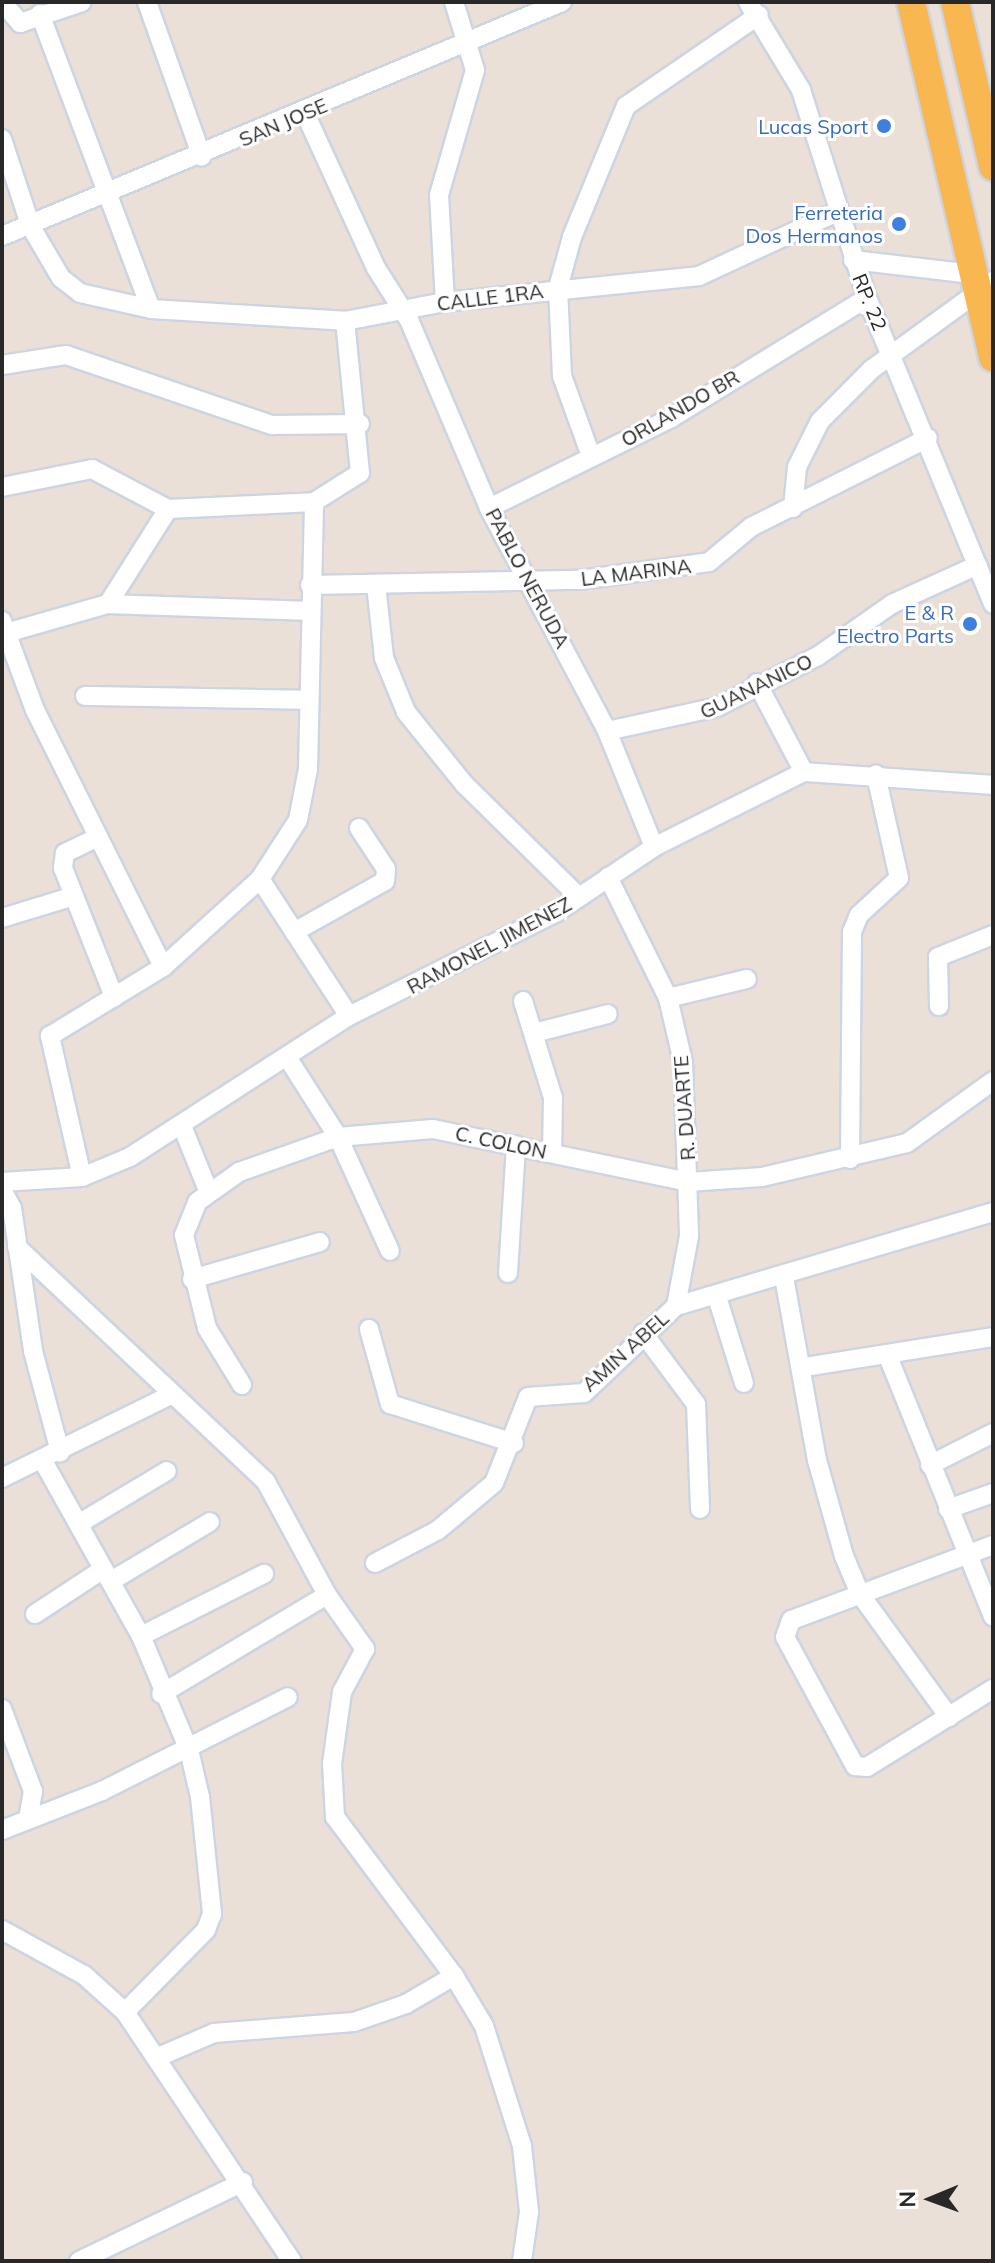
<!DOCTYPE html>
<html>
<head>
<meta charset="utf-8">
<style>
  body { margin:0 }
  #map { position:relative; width:995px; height:2263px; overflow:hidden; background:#ebe0d8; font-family:Mulish,sans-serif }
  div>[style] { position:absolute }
  .roads { filter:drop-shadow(2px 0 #cdd4e2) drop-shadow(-2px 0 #cdd4e2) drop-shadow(0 2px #cdd4e2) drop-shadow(0 -2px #cdd4e2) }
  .minor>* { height:18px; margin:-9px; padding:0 9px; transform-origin:9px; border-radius:9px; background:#fff }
  .primary>* { height:28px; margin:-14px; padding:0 14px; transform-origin:14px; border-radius:14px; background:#f8b750 }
  .dots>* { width:22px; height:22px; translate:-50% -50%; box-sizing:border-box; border:4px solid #fff; border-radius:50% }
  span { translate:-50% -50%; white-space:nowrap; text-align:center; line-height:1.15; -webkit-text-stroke:6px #fff; paint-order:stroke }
  .street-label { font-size:20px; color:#282828 }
  .shop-label { font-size:20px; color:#366cbe }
  .right { translate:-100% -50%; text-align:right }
  .frame { position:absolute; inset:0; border:4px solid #282828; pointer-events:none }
  .north { position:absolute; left:891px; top:2159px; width:80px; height:80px; -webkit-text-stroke:6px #fff; paint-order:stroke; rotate:269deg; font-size:22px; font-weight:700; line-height:32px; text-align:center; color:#282828 }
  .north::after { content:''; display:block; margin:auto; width:28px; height:36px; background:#282828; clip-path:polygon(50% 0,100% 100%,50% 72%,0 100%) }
</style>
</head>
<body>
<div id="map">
  <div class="roads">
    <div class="minor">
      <i style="left:2px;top:2px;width:28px;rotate:49deg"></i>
      <i style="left:20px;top:23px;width:65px;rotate:-18.7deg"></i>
      <i style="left:147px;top:2px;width:164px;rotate:70.5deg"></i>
      <i style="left:748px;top:2px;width:103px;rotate:58.9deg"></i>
      <i style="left:801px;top:90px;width:218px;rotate:72.4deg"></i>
      <i style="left:867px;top:298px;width:331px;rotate:67.6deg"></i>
      <i style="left:40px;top:14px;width:315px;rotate:69.4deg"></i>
      <i style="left:151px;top:309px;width:194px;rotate:3.5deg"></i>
      <i style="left:345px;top:321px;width:102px;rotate:-10.8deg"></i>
      <i style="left:445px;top:302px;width:255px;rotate:-5.8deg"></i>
      <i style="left:699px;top:276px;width:152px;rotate:-24.9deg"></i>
      <i style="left:305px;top:113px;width:170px;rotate:65.4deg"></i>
      <i style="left:376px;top:268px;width:62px;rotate:57.6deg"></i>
      <i style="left:409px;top:320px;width:204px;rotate:66.9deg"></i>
      <i style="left:489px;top:508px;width:252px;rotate:62.1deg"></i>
      <i style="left:607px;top:731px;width:125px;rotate:67.9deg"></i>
      <i style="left:2px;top:139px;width:93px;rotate:71.8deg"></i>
      <i style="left:31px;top:227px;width:59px;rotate:59.5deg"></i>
      <i style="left:61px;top:278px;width:24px;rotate:38deg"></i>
      <i style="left:80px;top:293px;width:73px;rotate:12.7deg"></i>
      <i style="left:2px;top:236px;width:607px;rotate:-22.68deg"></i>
      <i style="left:853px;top:260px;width:120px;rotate:6.7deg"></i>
      <i style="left:445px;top:302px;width:107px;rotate:-93.2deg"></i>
      <i style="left:439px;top:195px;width:130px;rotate:-73.9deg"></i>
      <i style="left:475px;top:70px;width:71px;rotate:-107.2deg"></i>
      <i style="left:2px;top:365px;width:65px;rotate:-8.9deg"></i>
      <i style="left:66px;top:355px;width:218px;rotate:18.8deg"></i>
      <i style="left:272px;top:425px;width:88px;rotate:-0.7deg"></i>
      <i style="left:591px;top:456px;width:85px;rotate:-109.9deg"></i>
      <i style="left:562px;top:376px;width:88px;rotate:-92.6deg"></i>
      <i style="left:558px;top:288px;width:53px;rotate:-74.6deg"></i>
      <i style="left:572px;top:237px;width:142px;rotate:-67.6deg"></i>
      <i style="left:626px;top:106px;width:161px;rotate:-34.4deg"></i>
      <i style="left:2px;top:487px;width:92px;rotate:-11.3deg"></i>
      <i style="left:92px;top:469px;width:86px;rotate:27.8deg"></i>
      <i style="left:489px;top:508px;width:203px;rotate:-26.3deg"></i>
      <i style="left:671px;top:418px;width:230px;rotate:-31.5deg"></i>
      <i style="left:793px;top:508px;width:41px;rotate:-84.4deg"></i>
      <i style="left:797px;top:467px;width:51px;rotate:-63.4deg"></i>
      <i style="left:820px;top:421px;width:74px;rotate:-45deg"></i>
      <i style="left:872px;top:369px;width:150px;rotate:-36deg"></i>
      <i style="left:310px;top:585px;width:270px;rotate:-1.1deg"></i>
      <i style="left:580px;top:580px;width:130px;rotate:-7.9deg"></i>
      <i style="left:709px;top:562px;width:55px;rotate:-39.8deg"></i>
      <i style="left:751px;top:527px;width:198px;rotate:-26.7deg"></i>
      <i style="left:376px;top:585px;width:73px;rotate:83.7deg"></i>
      <i style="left:384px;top:658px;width:58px;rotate:67.8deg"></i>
      <i style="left:406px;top:712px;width:94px;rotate:51.1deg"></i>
      <i style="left:465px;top:785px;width:160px;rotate:44.5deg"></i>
      <i style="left:108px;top:604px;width:112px;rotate:-57.7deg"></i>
      <i style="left:168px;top:509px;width:146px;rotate:-2.7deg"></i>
      <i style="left:314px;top:502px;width:54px;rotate:-32.2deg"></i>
      <i style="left:360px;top:473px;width:153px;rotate:-95.6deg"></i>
      <i style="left:2px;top:621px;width:95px;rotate:69.7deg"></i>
      <i style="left:35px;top:710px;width:287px;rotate:63.5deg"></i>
      <i style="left:6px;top:633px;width:106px;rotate:-15.9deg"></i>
      <i style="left:108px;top:604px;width:202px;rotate:2deg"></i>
      <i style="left:757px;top:683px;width:101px;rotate:62.2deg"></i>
      <i style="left:85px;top:696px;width:224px;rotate:1deg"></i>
      <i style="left:607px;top:731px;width:113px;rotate:-12.3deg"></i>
      <i style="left:717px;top:707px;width:113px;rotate:-26.8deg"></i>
      <i style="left:818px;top:656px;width:90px;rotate:-35.1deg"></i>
      <i style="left:892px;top:604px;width:94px;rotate:-24.4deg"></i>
      <i style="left:98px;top:837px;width:37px;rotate:154deg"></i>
      <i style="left:65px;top:853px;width:15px;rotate:98deg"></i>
      <i style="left:63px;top:868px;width:139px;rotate:68.4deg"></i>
      <i style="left:608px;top:877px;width:135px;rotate:63.6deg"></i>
      <i style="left:668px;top:998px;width:66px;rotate:76.8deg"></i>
      <i style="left:683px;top:1062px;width:174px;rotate:88deg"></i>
      <i style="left:689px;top:1236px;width:71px;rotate:100.5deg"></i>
      <i style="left:260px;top:879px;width:163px;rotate:57deg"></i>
      <i style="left:2px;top:918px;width:75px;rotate:-17deg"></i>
      <i style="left:294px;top:932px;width:104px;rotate:-29.3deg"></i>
      <i style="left:385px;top:881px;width:12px;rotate:-85deg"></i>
      <i style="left:386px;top:869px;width:49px;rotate:-123.4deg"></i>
      <i style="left:668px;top:998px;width:81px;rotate:-13.5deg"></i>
      <i style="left:523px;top:1001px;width:102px;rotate:72.8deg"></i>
      <i style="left:553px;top:1098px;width:55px;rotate:91deg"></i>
      <i style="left:939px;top:1006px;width:49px;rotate:-91.2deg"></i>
      <i style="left:938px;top:957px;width:59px;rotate:-21.8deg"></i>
      <i style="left:534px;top:1033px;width:76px;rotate:-14.4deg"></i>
      <i style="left:287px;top:1057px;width:95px;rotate:57.5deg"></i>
      <i style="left:338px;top:1137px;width:125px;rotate:65.5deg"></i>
      <i style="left:182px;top:1126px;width:69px;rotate:67.9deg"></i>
      <i style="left:850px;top:1159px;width:227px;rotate:-89.5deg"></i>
      <i style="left:852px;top:932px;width:18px;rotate:-68deg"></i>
      <i style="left:859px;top:915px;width:54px;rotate:-42.8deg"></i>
      <i style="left:899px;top:878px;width:106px;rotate:-102.6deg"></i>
      <i style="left:82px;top:1177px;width:145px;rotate:-102.8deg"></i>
      <i style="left:50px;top:1036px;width:132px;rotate:-31.4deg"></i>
      <i style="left:163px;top:967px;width:131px;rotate:-42.2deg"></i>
      <i style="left:260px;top:879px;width:70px;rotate:-57.2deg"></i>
      <i style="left:298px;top:820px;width:52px;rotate:-78.9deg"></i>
      <i style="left:308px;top:769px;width:267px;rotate:-88.7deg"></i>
      <i style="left:2px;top:1182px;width:80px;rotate:-3.6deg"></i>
      <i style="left:82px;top:1177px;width:52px;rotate:-22.6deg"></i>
      <i style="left:130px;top:1157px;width:260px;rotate:-32.8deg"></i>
      <i style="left:349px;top:1016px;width:233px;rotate:-26.6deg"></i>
      <i style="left:557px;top:912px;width:117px;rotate:-33.8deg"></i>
      <i style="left:654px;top:847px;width:168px;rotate:-26.6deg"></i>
      <i style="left:804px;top:772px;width:189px;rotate:3.9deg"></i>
      <i style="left:2px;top:1190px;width:21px;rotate:61deg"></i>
      <i style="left:12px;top:1208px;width:145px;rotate:81.6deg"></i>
      <i style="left:33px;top:1351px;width:105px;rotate:75deg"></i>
      <i style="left:17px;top:1247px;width:342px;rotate:43.3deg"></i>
      <i style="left:266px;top:1482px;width:128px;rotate:61.6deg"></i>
      <i style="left:508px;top:1273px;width:128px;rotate:-86.4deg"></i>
      <i style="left:784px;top:1277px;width:186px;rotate:79.8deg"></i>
      <i style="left:817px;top:1460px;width:100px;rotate:74.3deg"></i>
      <i style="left:844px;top:1556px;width:41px;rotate:67.2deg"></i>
      <i style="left:860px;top:1594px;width:152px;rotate:54.1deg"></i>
      <i style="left:192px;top:1279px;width:133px;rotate:-16.1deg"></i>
      <i style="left:717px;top:1297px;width:90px;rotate:72.6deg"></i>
      <i style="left:369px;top:1329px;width:78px;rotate:74.4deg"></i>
      <i style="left:390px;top:1404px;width:130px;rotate:17.5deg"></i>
      <i style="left:643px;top:1333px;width:89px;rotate:53.3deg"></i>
      <i style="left:696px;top:1404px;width:105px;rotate:87.8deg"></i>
      <i style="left:887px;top:1354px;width:283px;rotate:68deg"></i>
      <i style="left:805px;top:1367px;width:190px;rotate:-9.1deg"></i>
      <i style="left:242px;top:1385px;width:67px;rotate:-121.6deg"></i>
      <i style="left:207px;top:1328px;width:96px;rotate:-103.9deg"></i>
      <i style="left:184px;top:1235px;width:35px;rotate:-68deg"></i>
      <i style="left:197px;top:1202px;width:52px;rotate:-35.5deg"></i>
      <i style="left:239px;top:1172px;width:105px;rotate:-19.5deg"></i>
      <i style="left:338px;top:1137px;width:95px;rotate:-4.8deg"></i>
      <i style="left:433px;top:1129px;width:260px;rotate:11.7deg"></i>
      <i style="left:688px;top:1182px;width:74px;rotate:-3.9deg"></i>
      <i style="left:762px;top:1177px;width:149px;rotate:-13.2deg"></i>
      <i style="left:907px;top:1143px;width:106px;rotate:-35.8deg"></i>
      <i style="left:43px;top:1461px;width:201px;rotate:60.8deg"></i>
      <i style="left:141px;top:1636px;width:124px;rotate:67.2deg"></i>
      <i style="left:189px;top:1750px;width:48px;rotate:76.8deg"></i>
      <i style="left:200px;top:1797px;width:118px;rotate:84.1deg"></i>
      <i style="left:212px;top:1914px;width:17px;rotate:111deg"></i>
      <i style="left:206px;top:1930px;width:115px;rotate:134.6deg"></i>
      <i style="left:930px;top:1465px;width:71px;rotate:-26.9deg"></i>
      <i style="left:2px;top:1478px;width:188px;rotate:-26.2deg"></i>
      <i style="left:948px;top:1509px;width:48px;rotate:-19.6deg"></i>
      <i style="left:80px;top:1523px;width:101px;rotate:-30.9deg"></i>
      <i style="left:993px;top:1545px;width:215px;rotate:159.6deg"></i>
      <i style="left:791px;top:1620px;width:18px;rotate:109deg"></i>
      <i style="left:785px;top:1637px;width:147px;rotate:61.5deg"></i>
      <i style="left:855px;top:1766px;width:12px;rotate:5deg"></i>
      <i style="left:867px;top:1767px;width:148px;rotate:-31.8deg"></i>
      <i style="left:375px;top:1563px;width:71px;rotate:-27.6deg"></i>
      <i style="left:438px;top:1530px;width:73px;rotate:-40deg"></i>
      <i style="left:494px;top:1483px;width:92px;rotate:-68.4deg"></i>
      <i style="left:528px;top:1397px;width:56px;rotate:-4.1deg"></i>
      <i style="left:584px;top:1393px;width:127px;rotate:-43.4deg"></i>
      <i style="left:676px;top:1306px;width:331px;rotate:-16.5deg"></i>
      <i style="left:111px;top:1581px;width:115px;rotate:-30.8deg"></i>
      <i style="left:35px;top:1614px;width:80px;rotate:-33.3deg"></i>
      <i style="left:141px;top:1636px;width:138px;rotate:-26.8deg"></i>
      <i style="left:2px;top:1709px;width:88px;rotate:69.3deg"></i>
      <i style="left:33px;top:1791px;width:27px;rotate:100deg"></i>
      <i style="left:2px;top:1830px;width:107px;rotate:-21.3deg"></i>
      <i style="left:102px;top:1791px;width:208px;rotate:-26.8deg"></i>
      <i style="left:2px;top:1930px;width:94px;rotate:28.8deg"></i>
      <i style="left:84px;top:1975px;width:55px;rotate:42.1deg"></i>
      <i style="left:125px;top:2012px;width:300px;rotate:56.2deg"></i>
      <i style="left:454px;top:1976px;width:58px;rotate:59deg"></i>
      <i style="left:484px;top:2026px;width:126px;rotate:72.4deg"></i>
      <i style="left:522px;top:2146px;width:66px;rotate:83.9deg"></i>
      <i style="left:529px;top:2212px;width:49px;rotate:98.1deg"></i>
      <i style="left:158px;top:2057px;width:61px;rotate:-23.2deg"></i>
      <i style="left:214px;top:2033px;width:140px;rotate:-4.5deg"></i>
      <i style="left:354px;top:2022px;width:55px;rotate:-19.1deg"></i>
      <i style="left:406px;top:2004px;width:56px;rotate:-30.3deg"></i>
      <i style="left:454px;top:1976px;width:199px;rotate:-126.8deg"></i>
      <i style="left:335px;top:1817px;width:53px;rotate:-93.2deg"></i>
      <i style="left:332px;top:1764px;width:73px;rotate:-82.1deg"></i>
      <i style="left:342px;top:1692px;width:49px;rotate:-61.9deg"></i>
      <i style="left:365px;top:1649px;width:66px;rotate:-125.1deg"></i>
      <i style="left:327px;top:1595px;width:193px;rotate:149.2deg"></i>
      <i style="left:79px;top:2261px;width:182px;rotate:-25.7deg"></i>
    </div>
    <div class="primary">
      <i style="left:911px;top:2px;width:365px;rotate:77deg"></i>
      <i style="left:955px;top:2px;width:169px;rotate:77deg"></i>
    </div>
  </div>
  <div class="dots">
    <i style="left:884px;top:126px;background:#3f7fe0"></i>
    <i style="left:899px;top:224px;background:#3f7fe0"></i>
    <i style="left:970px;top:624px;background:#3f7fe0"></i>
  </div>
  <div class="street-label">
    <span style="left:283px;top:122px;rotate:-23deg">SAN JOSE</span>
    <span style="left:490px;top:297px;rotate:-7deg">CALLE 1RA</span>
    <span style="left:870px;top:302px;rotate:68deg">RP. 22</span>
    <span style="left:680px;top:408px;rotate:-30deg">ORLANDO BR</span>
    <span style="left:636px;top:572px;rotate:-7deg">LA MARINA</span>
    <span style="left:528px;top:578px;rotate:62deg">PABLO NERUDA</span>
    <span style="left:756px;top:686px;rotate:-26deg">GUANANICO</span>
    <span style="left:489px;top:945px;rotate:-28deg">RAMONEL JIMENEZ</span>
    <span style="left:684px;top:1108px;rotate:-94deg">R. DUARTE</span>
    <span style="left:501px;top:1142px;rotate:12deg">C. COLON</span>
    <span style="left:625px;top:1351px;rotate:-42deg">AMIN ABEL</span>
  </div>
  <div class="shop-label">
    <span class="right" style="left:868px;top:126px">Lucas Sport</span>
    <span class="right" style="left:883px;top:224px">Ferreteria<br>Dos Hermanos</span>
    <span class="right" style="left:954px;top:624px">E &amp; R<br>Electro Parts</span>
  </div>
  <div class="frame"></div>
  <div class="north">N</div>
</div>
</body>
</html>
